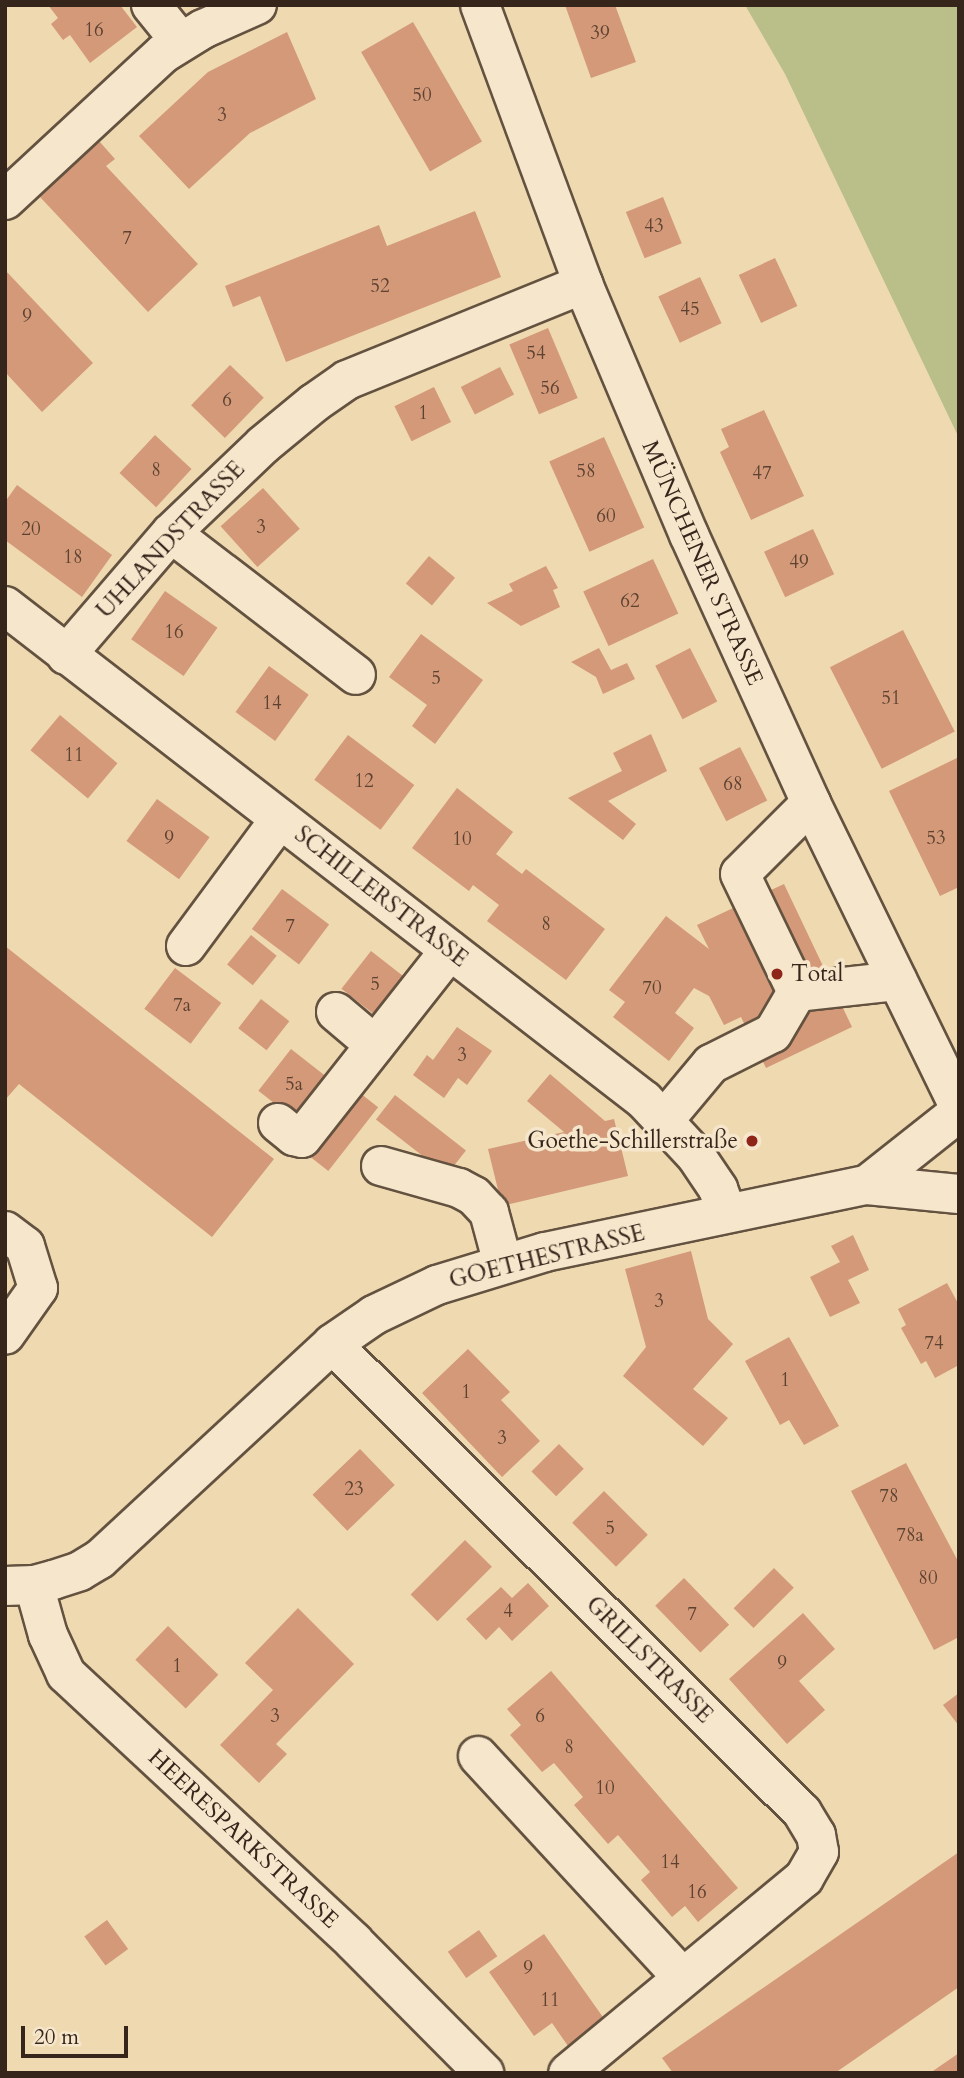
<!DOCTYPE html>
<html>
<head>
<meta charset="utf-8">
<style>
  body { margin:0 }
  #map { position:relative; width:964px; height:2078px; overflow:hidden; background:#efd9b0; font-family:Cardo,serif }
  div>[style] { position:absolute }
  .green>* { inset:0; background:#babf8a }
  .building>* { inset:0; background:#d39978; transform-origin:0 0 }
  .roads { filter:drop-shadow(2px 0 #645240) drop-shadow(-2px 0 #645240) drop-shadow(0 2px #645240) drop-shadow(0 -2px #645240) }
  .minor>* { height:38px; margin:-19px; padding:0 19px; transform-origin:19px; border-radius:19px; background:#f5e6cc }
  .dots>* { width:19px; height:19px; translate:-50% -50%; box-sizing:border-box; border:4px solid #f5e6cc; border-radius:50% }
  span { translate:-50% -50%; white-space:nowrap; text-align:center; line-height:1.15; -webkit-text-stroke:7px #f5e6cc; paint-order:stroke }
  .number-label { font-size:19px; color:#5d4232 }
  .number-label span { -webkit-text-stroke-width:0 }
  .street-label { font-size:23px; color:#36251b }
  .poi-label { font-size:23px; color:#36251b }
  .left { translate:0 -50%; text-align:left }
  .right { translate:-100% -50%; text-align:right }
  .frame { position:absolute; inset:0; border:7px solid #36251b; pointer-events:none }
  .scale { position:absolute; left:21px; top:2026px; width:107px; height:32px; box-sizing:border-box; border:4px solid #36251b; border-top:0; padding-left:9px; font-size:21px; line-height:24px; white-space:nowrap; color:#36251b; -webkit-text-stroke:5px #f5e6cc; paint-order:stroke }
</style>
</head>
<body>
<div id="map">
  <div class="green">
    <i style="clip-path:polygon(745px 5px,959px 5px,959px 438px,785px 74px)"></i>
  </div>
  <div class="building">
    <i style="clip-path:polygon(48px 5px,120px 5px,137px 27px,90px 63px,70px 35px,63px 40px,51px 24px,58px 18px)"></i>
    <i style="clip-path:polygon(565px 5px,615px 5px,636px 62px,591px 78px)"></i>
    <i style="left:413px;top:22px;width:138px;height:60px;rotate:60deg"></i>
    <i style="clip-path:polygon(287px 32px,316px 99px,250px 133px,189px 189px,139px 136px,208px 72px)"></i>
    <i style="clip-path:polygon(99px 141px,115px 159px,106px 166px,198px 264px,148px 312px,40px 197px)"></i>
    <i style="left:663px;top:197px;width:50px;height:40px;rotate:68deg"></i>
    <i style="clip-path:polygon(475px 211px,501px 277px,286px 362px,260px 296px,233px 307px,225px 286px,379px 225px,387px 246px)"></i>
    <i style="left:775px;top:258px;width:53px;height:40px;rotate:65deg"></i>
    <i style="clip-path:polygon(5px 270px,93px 363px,42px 412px,5px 372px)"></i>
    <i style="left:700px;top:277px;width:51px;height:46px;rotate:65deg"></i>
    <i style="left:548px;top:328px;width:76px;height:42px;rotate:67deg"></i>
    <i style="left:230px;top:365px;width:47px;height:56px;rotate:44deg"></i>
    <i style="left:500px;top:367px;width:31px;height:44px;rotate:63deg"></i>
    <i style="left:434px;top:387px;width:39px;height:44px;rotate:64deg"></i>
    <i style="clip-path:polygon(764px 410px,804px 496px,751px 520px,720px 452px,729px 447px,721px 429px)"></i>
    <i style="left:155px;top:435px;width:50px;height:52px;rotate:43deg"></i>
    <i style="left:604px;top:437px;width:99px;height:60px;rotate:66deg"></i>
    <i style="clip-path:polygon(17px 485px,112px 555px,82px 597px,5px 540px,5px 502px)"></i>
    <i style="left:263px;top:488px;width:55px;height:57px;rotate:48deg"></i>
    <i style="left:813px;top:529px;width:50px;height:54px;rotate:65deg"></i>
    <i style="left:429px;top:556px;width:34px;height:36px;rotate:40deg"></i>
    <i style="left:653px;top:559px;width:60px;height:77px;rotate:65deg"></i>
    <i style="clip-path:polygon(546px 566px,558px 588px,553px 590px,560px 607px,521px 626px,487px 603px,513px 591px,509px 584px)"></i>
    <i style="left:165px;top:591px;width:64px;height:59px;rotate:35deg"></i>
    <i style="left:903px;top:630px;width:114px;height:82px;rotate:63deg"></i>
    <i style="clip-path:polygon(421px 634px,483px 680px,435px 744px,412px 726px,427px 705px,389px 677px)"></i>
    <i style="clip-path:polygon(599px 648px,611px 670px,627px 663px,635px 679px,603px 694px,596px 677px,571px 662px)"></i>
    <i style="left:690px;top:648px;width:60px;height:39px;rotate:63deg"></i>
    <i style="left:269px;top:666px;width:49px;height:57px;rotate:36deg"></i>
    <i style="left:60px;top:715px;width:75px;height:46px;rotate:40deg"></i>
    <i style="clip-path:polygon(651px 734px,667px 771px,608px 801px,636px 824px,623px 840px,568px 798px,622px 771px,613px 753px)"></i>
    <i style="left:348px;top:735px;width:83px;height:56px;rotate:37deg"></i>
    <i style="left:740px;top:747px;width:60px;height:46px;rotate:63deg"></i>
    <i style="clip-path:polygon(959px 757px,959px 887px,940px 896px,889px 791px)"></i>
    <i style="clip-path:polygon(457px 788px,513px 832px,496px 854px,522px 874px,526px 869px,605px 929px,566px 980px,487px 921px,499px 905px,473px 885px,469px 891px,412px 848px)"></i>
    <i style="left:157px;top:799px;width:65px;height:52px;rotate:36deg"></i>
    <i style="clip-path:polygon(784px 884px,852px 1027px,766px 1068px,741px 1017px,724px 1025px,709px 996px,694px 988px,675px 1013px,694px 1028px,669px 1061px,613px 1017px,625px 1002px,609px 990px,666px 916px,709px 949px,697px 925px)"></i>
    <i style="left:282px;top:889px;width:59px;height:50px;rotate:37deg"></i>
    <i style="left:251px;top:935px;width:33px;height:38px;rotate:39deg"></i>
    <i style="clip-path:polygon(5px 946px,274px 1159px,212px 1237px,19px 1084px,5px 1100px)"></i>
    <i style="left:371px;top:951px;width:48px;height:48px;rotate:38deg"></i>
    <i style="left:175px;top:968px;width:58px;height:51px;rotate:37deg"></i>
    <i style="left:261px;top:999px;width:36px;height:37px;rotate:38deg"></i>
    <i style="clip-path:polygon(457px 1027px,492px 1051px,467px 1085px,458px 1078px,444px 1098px,413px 1075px,427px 1055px,433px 1060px)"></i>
    <i style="left:291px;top:1049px;width:49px;height:53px;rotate:38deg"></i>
    <i style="clip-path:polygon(550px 1074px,605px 1121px,614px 1119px,628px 1176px,502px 1206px,488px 1149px,564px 1132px,527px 1101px)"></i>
    <i style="left:360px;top:1093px;width:23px;height:81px;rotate:38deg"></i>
    <i style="left:395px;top:1095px;width:90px;height:31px;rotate:38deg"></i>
    <i style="clip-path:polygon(853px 1235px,869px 1270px,848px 1280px,860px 1303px,830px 1317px,810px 1277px,840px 1262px,831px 1246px)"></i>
    <i style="clip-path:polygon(691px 1251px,708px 1319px,733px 1344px,693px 1389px,728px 1418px,703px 1446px,623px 1376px,646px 1347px,625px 1269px)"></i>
    <i style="clip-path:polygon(947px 1283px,959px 1305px,959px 1365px,935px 1378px,926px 1361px,921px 1364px,901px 1328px,906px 1325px,898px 1309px)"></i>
    <i style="clip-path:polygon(789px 1337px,839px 1426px,804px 1445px,789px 1420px,780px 1425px,745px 1361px)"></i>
    <i style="clip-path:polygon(468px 1349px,510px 1392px,501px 1400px,540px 1441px,502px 1477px,422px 1393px)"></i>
    <i style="left:559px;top:1444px;width:35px;height:39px;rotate:45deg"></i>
    <i style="left:360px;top:1449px;width:50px;height:66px;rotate:46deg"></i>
    <i style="clip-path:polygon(906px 1463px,959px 1563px,959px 1637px,934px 1650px,851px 1491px)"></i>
    <i style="left:604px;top:1491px;width:62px;height:45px;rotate:45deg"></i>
    <i style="left:465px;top:1540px;width:38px;height:77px;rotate:45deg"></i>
    <i style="left:774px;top:1568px;width:28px;height:57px;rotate:45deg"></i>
    <i style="left:684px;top:1578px;width:65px;height:40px;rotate:46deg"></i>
    <i style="clip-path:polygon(528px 1583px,549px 1606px,512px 1641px,499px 1627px,486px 1640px,466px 1619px,501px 1587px,512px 1598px)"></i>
    <i style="clip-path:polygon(298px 1608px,354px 1664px,276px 1744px,287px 1754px,259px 1783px,220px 1745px,273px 1690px,245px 1663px)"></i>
    <i style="clip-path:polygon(803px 1613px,835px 1649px,799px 1681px,825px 1710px,787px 1744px,729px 1679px)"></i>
    <i style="left:168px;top:1626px;width:70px;height:47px;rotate:44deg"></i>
    <i style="clip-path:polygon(551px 1671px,738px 1888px,698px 1922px,685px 1906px,672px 1917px,641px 1880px,650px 1872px,618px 1835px,608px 1844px,574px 1805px,583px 1797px,554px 1763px,542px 1772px,510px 1735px,521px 1725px,507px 1709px)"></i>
    <i style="clip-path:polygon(959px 1693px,959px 1726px,943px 1705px)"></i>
    <i style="clip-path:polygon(959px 1852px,959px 1987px,835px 2073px,673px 2073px,662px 2058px)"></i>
    <i style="left:107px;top:1920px;width:36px;height:28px;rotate:54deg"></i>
    <i style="left:479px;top:1930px;width:32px;height:38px;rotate:55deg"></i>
    <i style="clip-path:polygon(544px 1934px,605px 2020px,568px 2046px,552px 2023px,534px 2036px,489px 1972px)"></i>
    <i style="clip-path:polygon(959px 2053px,959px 2073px,930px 2073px)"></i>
  </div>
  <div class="roads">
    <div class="minor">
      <i style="left:151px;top:5px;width:46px;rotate:51.1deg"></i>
      <i style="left:480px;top:5px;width:297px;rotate:69.7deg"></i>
      <i style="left:583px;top:284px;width:272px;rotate:67.1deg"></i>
      <i style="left:689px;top:535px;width:294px;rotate:65.5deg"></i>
      <i style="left:811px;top:803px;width:337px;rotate:64deg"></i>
      <i style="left:5px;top:200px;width:217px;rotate:-42.8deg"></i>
      <i style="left:164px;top:53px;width:46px;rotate:-31.6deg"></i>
      <i style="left:203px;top:29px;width:59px;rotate:-24deg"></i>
      <i style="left:171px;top:533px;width:233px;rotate:37.5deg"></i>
      <i style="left:5px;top:606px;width:808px;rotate:37.71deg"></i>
      <i style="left:644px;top:1100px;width:76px;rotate:47.1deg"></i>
      <i style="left:696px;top:1156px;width:40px;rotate:56deg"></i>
      <i style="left:718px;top:1189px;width:26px;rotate:69deg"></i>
      <i style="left:66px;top:655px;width:161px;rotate:-49.3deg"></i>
      <i style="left:171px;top:533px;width:127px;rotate:-43.7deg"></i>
      <i style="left:263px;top:445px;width:66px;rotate:-39.5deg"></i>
      <i style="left:314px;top:403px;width:40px;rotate:-34.9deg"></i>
      <i style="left:347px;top:380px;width:255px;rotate:-22.1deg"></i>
      <i style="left:811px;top:803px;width:100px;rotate:135deg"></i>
      <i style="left:740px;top:874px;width:131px;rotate:64.2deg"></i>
      <i style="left:797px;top:992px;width:101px;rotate:-6.3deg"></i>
      <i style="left:186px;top:946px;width:158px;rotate:-53.5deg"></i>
      <i style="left:336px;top:1012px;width:51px;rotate:40.2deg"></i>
      <i style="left:665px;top:1119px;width:72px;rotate:-50.1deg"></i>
      <i style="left:711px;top:1064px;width:69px;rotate:-26.6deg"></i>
      <i style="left:773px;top:1033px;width:48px;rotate:-59.7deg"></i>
      <i style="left:278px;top:1123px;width:21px;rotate:39deg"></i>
      <i style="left:294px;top:1136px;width:8px;rotate:14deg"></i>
      <i style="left:302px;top:1138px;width:239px;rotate:-51.8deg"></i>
      <i style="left:381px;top:1166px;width:81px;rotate:15.8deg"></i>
      <i style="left:459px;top:1188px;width:17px;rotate:28deg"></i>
      <i style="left:474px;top:1196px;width:22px;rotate:47deg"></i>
      <i style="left:489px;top:1212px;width:54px;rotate:74.9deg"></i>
      <i style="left:867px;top:1185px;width:117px;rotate:-38.4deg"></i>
      <i style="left:5px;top:1231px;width:25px;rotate:37deg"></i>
      <i style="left:25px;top:1246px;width:44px;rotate:72.8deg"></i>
      <i style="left:38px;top:1288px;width:57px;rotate:125.1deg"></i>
      <i style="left:332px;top:1344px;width:663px;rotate:44.88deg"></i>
      <i style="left:802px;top:1812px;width:27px;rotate:59deg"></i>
      <i style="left:816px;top:1835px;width:17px;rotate:80deg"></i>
      <i style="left:819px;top:1852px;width:30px;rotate:120deg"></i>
      <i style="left:804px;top:1878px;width:306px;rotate:140.4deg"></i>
      <i style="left:34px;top:1585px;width:52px;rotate:74.4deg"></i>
      <i style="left:48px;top:1635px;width:43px;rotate:65.2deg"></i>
      <i style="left:66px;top:1674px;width:393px;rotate:42.9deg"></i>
      <i style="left:354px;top:1942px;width:185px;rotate:45.2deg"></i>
      <i style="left:5px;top:1586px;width:29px;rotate:-2deg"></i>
      <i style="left:34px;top:1585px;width:20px;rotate:-15deg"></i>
      <i style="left:53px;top:1580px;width:28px;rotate:-18deg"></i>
      <i style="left:80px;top:1571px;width:23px;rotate:-31deg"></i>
      <i style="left:100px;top:1559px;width:316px;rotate:-42.8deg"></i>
      <i style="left:332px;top:1344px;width:51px;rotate:-34.6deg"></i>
      <i style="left:374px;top:1315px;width:70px;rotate:-25.5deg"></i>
      <i style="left:437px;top:1285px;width:113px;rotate:-17deg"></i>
      <i style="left:545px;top:1252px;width:329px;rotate:-11.8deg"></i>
      <i style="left:867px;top:1185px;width:92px;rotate:5.6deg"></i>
      <i style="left:478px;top:1756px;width:301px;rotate:47.3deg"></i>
    </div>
  </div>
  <div class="dots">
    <i style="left:777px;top:974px;background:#8f2418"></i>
    <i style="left:752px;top:1141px;background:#8f2418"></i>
  </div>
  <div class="number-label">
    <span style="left:94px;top:31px">16</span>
    <span style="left:600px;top:34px">39</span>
    <span style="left:422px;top:96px">50</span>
    <span style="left:222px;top:116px">3</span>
    <span style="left:654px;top:227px">43</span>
    <span style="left:127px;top:239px">7</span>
    <span style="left:380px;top:287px">52</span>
    <span style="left:690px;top:310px">45</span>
    <span style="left:27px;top:317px">9</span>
    <span style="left:536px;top:354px">54</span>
    <span style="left:550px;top:389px">56</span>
    <span style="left:227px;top:401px">6</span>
    <span style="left:423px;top:414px">1</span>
    <span style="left:156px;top:471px">8</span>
    <span style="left:586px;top:472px">58</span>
    <span style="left:762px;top:474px">47</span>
    <span style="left:606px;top:517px">60</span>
    <span style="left:261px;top:528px">3</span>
    <span style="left:31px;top:530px">20</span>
    <span style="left:73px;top:558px">18</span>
    <span style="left:799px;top:563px">49</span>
    <span style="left:630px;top:602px">62</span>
    <span style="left:174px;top:633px">16</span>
    <span style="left:436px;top:679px">5</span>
    <span style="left:891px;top:699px">51</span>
    <span style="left:272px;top:704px">14</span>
    <span style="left:74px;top:756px">11</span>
    <span style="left:364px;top:782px">12</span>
    <span style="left:733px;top:785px">68</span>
    <span style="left:169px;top:839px">9</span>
    <span style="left:936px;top:839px">53</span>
    <span style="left:462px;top:840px">10</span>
    <span style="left:546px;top:925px">8</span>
    <span style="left:290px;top:927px">7</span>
    <span style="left:375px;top:985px">5</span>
    <span style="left:652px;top:989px">70</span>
    <span style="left:182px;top:1006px">7a</span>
    <span style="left:462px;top:1056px">3</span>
    <span style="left:294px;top:1085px">5a</span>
    <span style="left:659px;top:1302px">3</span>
    <span style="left:934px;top:1344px">74</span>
    <span style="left:785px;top:1381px">1</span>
    <span style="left:466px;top:1393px">1</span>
    <span style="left:502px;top:1439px">3</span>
    <span style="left:354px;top:1490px">23</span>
    <span style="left:889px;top:1497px">78</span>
    <span style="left:610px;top:1529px">5</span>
    <span style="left:910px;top:1536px">78a</span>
    <span style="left:928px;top:1579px">80</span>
    <span style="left:508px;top:1612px">4</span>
    <span style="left:692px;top:1615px">7</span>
    <span style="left:782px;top:1664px">9</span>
    <span style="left:177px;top:1667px">1</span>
    <span style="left:275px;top:1717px">3</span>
    <span style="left:540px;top:1717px">6</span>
    <span style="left:569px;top:1748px">8</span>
    <span style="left:605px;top:1789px">10</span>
    <span style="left:670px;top:1863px">14</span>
    <span style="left:697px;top:1893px">16</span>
    <span style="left:528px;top:1969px">9</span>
    <span style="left:550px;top:2001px">11</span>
  </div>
  <div class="street-label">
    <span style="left:171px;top:540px;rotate:-47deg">UHLANDSTRASSE</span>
    <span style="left:702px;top:563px;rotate:66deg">MÜNCHENER STRASSE</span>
    <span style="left:381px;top:897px;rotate:38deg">SCHILLERSTRASSE</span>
    <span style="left:547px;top:1257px;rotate:-14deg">GOETHESTRASSE</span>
    <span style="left:649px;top:1660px;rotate:45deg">GRILLSTRASSE</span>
    <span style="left:243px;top:1839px;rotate:43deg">HEERESPARKSTRASSE</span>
  </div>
  <div class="poi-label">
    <span class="left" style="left:791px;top:974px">Total</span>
    <span class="right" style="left:738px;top:1141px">Goethe-Schillerstraße</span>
  </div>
  <div class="frame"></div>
  <div class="scale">20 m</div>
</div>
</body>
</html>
